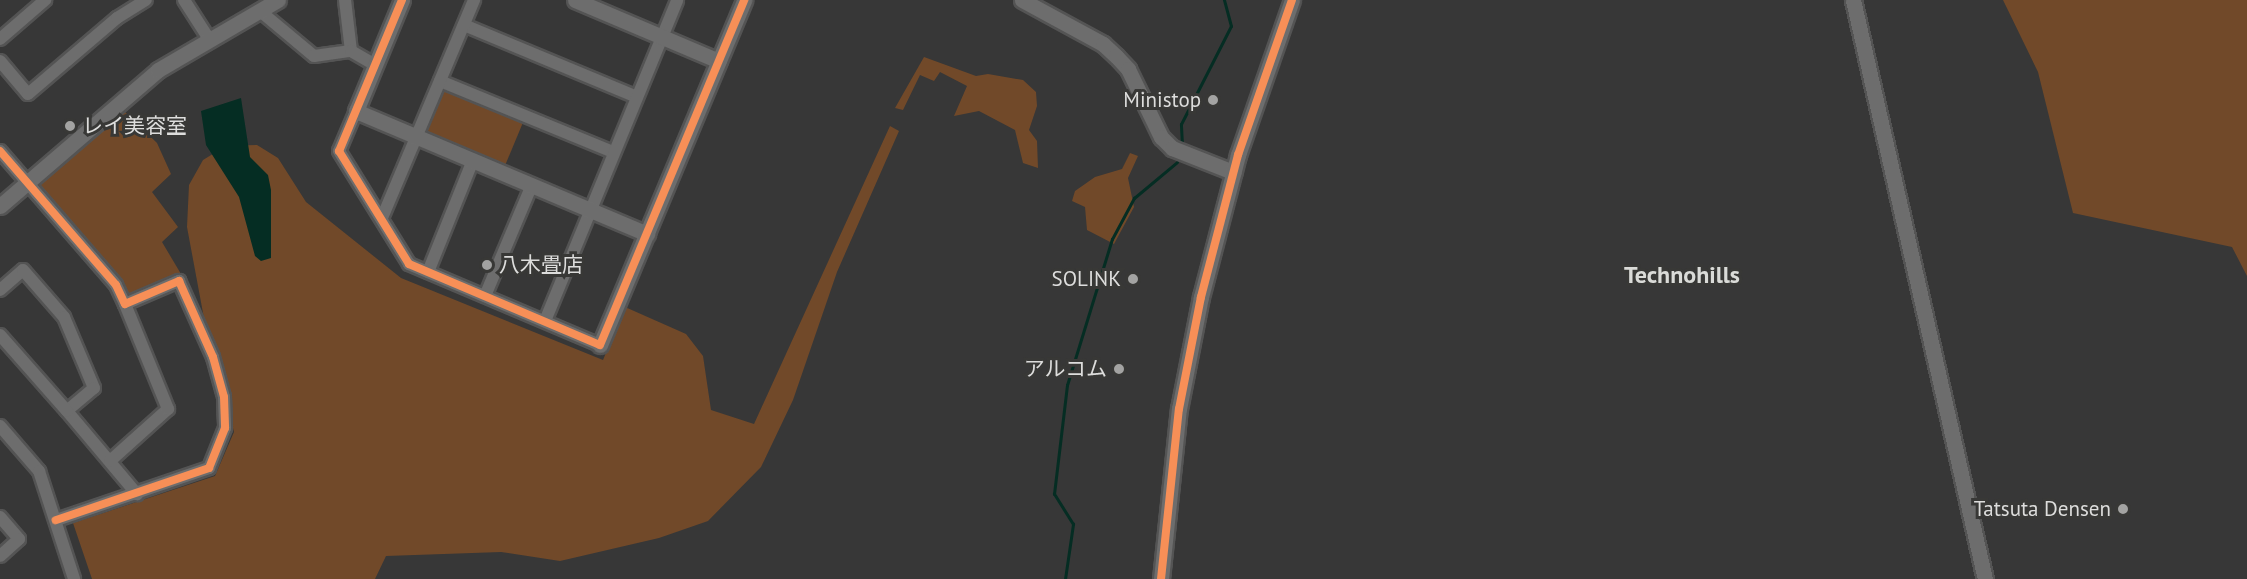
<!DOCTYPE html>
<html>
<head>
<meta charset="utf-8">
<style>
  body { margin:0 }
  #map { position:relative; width:2247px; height:579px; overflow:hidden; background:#373737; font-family:"PT Sans","Noto Sans JP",sans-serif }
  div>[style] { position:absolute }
  .green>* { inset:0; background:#714929 }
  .water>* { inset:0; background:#052d23 }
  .stream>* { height:3px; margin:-1.5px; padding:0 1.5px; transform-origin:1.5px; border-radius:1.5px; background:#052d23 }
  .roads { filter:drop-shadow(2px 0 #545454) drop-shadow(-2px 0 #545454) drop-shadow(0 2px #545454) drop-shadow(0 -2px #545454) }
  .minor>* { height:12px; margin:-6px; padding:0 6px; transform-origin:6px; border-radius:6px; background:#6d6d6d }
  .tertiary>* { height:15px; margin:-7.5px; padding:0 7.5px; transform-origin:7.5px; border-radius:7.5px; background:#6d6d6d }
  .cycleway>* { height:8px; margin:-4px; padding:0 4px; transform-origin:4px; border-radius:4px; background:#f78f57 }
  .dots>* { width:16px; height:16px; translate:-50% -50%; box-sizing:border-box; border:3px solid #383836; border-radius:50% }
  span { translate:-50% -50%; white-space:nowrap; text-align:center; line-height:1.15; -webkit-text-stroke:6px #383836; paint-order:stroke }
  .poi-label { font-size:21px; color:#dddddc }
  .right { translate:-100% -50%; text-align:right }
  .left { translate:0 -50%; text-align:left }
  .quarter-label { font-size:24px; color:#dadbd8; font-weight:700 }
</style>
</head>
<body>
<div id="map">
  <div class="green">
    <i style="clip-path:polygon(2003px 0,2247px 0,2247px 276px,2232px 247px,2073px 213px,2038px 72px)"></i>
    <i style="clip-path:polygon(924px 57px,976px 76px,988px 74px,1023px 80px,1036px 92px,1037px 106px,1029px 130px,1037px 141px,1038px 168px,1023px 163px,1015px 130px,979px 111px,954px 116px,967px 86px,940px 72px,934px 81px,920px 75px,903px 110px,895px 108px)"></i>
    <i style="clip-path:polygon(447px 88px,524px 120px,504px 168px,426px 134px,424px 128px,441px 89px)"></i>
    <i style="clip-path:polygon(124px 111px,157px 143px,171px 174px,152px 192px,178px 227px,162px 242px,181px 274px,132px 296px,126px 295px,123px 286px,39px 190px,41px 181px)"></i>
    <i style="clip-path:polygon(890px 126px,899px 131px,837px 272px,793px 400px,761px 467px,708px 521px,659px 538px,560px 561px,501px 552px,386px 556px,375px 579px,92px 579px,73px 523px,215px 476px,234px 432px,206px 329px,187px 227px,189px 185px,203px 160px,226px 146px,257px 145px,278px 158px,306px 202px,401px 278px,603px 360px,625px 307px,686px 334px,703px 356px,711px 410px,754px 424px)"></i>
    <i style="clip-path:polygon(1130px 153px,1138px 156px,1128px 178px,1134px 207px,1114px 244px,1087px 230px,1085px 207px,1072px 201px,1075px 191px,1095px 177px,1122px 169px)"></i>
  </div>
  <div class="water">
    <i style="clip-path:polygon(241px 98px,250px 157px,268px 175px,271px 190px,271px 258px,261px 261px,255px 256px,239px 197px,206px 145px,201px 111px)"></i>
  </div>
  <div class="stream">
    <i style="left:1182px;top:145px;width:21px;rotate:-93deg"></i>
    <i style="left:1181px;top:124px;width:110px;rotate:-63deg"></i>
    <i style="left:1231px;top:26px;width:27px;rotate:-105deg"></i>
    <i style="left:1065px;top:579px;width:56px;rotate:-81.7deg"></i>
    <i style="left:1073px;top:524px;width:36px;rotate:-122deg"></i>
    <i style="left:1054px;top:494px;width:110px;rotate:-83.2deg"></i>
    <i style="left:1067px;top:385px;width:153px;rotate:-72.9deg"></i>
    <i style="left:1112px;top:239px;width:47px;rotate:-61.8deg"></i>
    <i style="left:1134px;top:198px;width:56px;rotate:-39.9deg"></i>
  </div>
  <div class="roads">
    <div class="minor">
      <i style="left:184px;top:0;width:46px;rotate:57.3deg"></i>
      <i style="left:345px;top:0;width:51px;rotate:83.3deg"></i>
      <i style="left:260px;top:11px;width:70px;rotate:39.8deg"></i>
      <i style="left:314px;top:56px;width:37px;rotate:-8deg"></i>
      <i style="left:351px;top:51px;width:28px;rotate:30deg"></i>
      <i style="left:464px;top:25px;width:187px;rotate:22.6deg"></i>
      <i style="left:0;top:39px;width:60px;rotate:-40.9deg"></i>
      <i style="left:0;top:61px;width:43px;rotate:49.7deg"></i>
      <i style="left:28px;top:94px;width:117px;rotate:-40.5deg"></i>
      <i style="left:117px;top:18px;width:34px;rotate:-32deg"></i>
      <i style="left:440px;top:81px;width:187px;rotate:22.3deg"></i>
      <i style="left:356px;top:111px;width:43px;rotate:113deg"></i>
      <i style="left:339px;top:151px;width:133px;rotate:58.2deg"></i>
      <i style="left:409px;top:264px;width:207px;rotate:23deg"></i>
      <i style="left:0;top:151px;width:177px;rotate:49.1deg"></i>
      <i style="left:116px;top:285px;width:21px;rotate:65deg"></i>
      <i style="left:125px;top:304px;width:59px;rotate:-23.1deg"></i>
      <i style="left:179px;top:281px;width:83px;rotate:65.9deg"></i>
      <i style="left:213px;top:357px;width:41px;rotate:74.6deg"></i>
      <i style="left:224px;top:397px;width:31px;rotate:88deg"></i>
      <i style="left:225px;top:428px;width:43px;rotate:111.8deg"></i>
      <i style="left:209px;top:468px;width:162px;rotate:161.2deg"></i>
      <i style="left:382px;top:218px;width:237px;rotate:-67.1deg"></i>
      <i style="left:428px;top:272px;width:121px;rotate:-68.1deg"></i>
      <i style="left:0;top:290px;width:30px;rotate:-41deg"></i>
      <i style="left:23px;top:270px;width:62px;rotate:48.9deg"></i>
      <i style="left:64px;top:317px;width:77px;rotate:67.1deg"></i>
      <i style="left:94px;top:388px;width:35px;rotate:140deg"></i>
      <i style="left:67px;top:411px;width:109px;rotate:49.9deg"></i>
      <i style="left:485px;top:296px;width:121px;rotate:-67.1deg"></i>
      <i style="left:545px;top:321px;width:347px;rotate:-67.6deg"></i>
      <i style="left:0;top:335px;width:101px;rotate:48.6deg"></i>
      <i style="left:0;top:426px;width:60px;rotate:49.1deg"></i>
      <i style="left:39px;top:471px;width:114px;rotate:72deg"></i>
      <i style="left:110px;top:461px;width:78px;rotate:-41.9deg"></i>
      <i style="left:168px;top:409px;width:113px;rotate:-112.3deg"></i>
      <i style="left:0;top:517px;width:29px;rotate:49deg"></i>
      <i style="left:19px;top:539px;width:25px;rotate:138deg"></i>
    </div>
    <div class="tertiary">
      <i style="left:402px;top:0;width:120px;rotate:112.5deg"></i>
      <i style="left:356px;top:111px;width:316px;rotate:22.9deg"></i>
      <i style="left:575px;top:0;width:156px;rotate:23deg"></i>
      <i style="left:1022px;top:0;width:92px;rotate:28.5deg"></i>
      <i style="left:1103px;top:44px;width:18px;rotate:43deg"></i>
      <i style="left:1116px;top:56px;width:18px;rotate:47deg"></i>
      <i style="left:1128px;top:69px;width:76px;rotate:64.1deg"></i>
      <i style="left:1161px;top:137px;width:16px;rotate:45deg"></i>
      <i style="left:1172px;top:148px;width:66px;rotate:21.5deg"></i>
      <i style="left:1853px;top:0;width:594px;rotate:77.16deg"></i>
      <i style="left:0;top:206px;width:208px;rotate:-40.7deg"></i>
      <i style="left:158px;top:70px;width:139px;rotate:-30.3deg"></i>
      <i style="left:600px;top:345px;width:374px;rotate:-67.3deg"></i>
      <i style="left:1161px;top:579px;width:171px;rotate:-84deg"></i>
      <i style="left:1179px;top:409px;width:114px;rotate:-78.9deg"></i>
      <i style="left:1201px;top:297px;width:147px;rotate:-75.4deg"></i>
      <i style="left:1238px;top:155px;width:164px;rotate:-70.8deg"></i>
    </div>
  </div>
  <div class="cycleway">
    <i style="left:402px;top:0;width:164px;rotate:112.6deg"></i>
    <i style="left:339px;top:151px;width:133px;rotate:58.2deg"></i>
    <i style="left:409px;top:264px;width:207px;rotate:23deg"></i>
    <i style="left:600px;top:345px;width:374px;rotate:-67.3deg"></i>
    <i style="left:0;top:151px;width:177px;rotate:49.1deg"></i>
    <i style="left:116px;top:285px;width:21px;rotate:65deg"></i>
    <i style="left:125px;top:304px;width:59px;rotate:-23.1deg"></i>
    <i style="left:179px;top:281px;width:83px;rotate:65.9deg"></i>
    <i style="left:213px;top:357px;width:41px;rotate:74.6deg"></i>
    <i style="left:224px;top:397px;width:31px;rotate:88deg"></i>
    <i style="left:225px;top:428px;width:43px;rotate:111.8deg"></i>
    <i style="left:209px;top:468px;width:162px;rotate:161.2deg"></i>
    <i style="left:1161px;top:579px;width:171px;rotate:-84deg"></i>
    <i style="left:1179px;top:409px;width:114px;rotate:-78.9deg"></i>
    <i style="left:1201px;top:297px;width:147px;rotate:-75.4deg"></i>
    <i style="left:1238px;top:155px;width:164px;rotate:-70.8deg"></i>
  </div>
  <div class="dots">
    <i style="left:1213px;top:100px;background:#a3a3a2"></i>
    <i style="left:70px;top:126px;background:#a3a3a2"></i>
    <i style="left:487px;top:265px;background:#a3a3a2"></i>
    <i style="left:1133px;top:279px;background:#a3a3a2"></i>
    <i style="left:1119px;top:369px;background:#a3a3a2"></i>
    <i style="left:2123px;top:509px;background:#a3a3a2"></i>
  </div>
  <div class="poi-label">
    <span class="right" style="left:1201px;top:100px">Ministop</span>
    <span class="left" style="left:82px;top:126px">レイ美容室</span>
    <span class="left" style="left:499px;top:265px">八木畳店</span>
    <span class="right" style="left:1121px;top:279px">SOLINK</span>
    <span class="right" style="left:1107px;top:369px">アルコム</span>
    <span class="right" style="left:2111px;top:509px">Tatsuta Densen</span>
  </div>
  <div class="quarter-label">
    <span style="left:1682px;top:275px">Technohills</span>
  </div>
</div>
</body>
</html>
